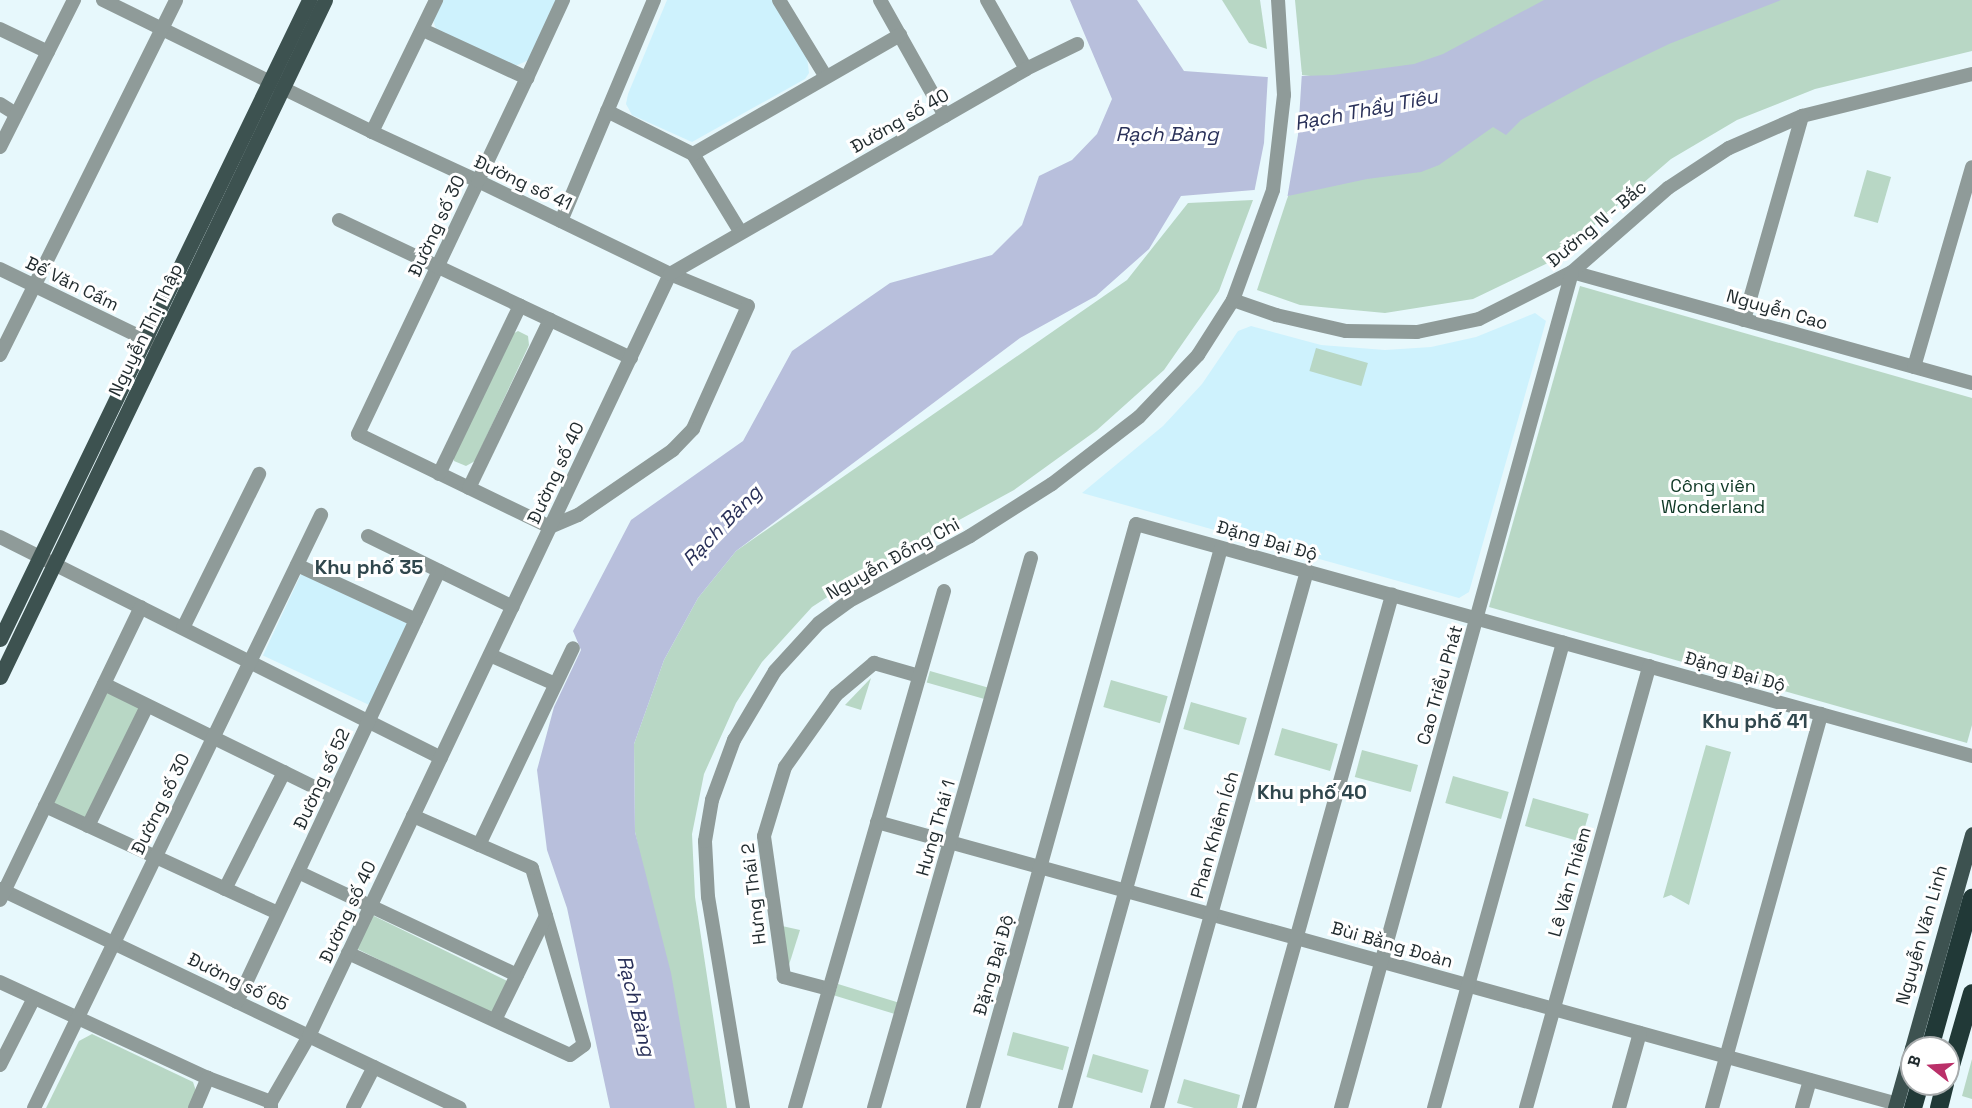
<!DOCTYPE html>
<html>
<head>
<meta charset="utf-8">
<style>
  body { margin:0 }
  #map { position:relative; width:1972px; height:1108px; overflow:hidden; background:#e7f8fc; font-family:"Space Grotesk",sans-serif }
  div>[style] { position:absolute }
  .built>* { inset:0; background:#cef2fd; transform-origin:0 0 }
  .green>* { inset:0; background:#b8d7c5; transform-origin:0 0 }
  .water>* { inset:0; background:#b8bfdc }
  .pier>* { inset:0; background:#e7f8fc }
  .minor>* { height:14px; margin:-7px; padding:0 7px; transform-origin:7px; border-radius:7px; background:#8f9b99 }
  .major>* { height:15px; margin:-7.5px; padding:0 7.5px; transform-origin:7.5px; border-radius:7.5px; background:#3d5250 }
  .highway>* { height:18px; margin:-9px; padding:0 9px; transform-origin:9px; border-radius:9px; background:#213937 }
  span { translate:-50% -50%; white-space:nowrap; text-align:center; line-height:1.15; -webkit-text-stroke:6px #fff; paint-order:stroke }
  .street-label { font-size:18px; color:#222c2f }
  .park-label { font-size:18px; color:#0d3724 }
  .water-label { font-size:20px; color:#293058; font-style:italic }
  .neighbourhood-label { font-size:20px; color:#30474d; font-weight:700 }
  .north { position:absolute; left:1900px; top:1036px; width:60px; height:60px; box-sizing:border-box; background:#fff; border:2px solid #a7abac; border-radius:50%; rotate:287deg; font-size:16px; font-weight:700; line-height:24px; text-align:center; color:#222c2f }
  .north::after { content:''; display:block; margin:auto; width:21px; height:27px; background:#ba3069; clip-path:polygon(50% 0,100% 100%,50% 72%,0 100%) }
</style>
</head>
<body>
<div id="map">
  <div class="built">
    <i style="clip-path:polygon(441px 0,556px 0,529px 60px,515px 66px,437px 32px,433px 20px)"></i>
    <i style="clip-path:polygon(667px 0,773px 0,807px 57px,809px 73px,805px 79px,692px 142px,632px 115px,626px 104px,628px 94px)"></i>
    <i style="clip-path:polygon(1535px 313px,1546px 321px,1469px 592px,1459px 598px,1082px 493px,1163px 426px,1202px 384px,1238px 331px,1251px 326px,1321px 345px,1385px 350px,1431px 347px,1476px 337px)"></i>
    <i style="left:301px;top:574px;width:119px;height:90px;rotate:25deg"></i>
  </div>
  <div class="green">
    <i style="clip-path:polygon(1222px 0,1260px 0,1267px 49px,1249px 43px)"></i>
    <i style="clip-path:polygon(1295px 0,1595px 0,1375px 84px,1302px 75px)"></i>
    <i style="clip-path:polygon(1709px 0,1972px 0,1972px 51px,1815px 89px,1737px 120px,1671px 159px,1554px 260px,1473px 299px,1385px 313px,1300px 305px,1257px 290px,1288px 196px)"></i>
    <i style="left:1867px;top:170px;width:25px;height:48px;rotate:16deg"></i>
    <i style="clip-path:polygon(1253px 200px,1219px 291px,1164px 370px,1097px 430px,1014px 490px,875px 566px,812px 607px,762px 662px,736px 703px,704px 774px,692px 834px,695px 897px,727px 1108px,694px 1108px,635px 832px,634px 744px,664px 660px,698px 598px,736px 551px,1127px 280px,1188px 203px)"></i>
    <i style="clip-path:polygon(1580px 286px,1972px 398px,1972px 725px,1967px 743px,1489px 607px)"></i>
    <i style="clip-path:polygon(518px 331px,528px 336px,529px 345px,475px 461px,466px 466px,454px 461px,454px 452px,509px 336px)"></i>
    <i style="left:1316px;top:348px;width:54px;height:24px;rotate:16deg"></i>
    <i style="left:930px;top:671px;width:61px;height:12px;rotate:16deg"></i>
    <i style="clip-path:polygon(871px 678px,861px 710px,845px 705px)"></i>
    <i style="left:1111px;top:680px;width:59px;height:28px;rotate:16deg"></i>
    <i style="left:107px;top:689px;width:38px;height:128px;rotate:25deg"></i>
    <i style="left:1191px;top:702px;width:58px;height:28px;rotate:16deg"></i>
    <i style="left:1282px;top:728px;width:58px;height:28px;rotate:16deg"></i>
    <i style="clip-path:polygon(1706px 745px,1731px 752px,1689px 905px,1671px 895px,1663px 898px)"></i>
    <i style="left:1362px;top:750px;width:58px;height:28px;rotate:15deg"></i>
    <i style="left:1453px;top:776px;width:58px;height:28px;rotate:16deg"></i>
    <i style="left:1533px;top:798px;width:58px;height:29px;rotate:16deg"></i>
    <i style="left:372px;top:915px;width:151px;height:37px;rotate:26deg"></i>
    <i style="clip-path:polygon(782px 926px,800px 930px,788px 968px)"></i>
    <i style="left:838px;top:984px;width:63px;height:12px;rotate:17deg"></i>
    <i style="left:1013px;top:1032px;width:58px;height:24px;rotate:15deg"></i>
    <i style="clip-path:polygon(92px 1034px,193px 1082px,197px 1094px,191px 1108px,46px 1108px,79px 1041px)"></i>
    <i style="left:1093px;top:1054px;width:58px;height:24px;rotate:16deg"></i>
    <i style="clip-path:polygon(1972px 1059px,1972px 1099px,1962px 1096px)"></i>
    <i style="clip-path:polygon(1184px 1079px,1240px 1095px,1237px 1108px,1194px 1108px,1177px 1103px)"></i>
  </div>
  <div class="water">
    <i style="clip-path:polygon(1070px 0,1137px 0,1184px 71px,1267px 77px,1333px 75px,1414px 64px,1443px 54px,1544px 0,1781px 0,1669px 44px,1594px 80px,1521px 120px,1506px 135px,1493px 127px,1439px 165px,1421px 172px,1367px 179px,1288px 196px,1254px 190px,1181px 196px,1149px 249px,1096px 296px,1020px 338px,736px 551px,698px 598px,664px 660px,634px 744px,635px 832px,671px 973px,695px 1108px,610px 1108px,567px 908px,547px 850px,537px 770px,554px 707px,581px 650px,573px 631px,631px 520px,743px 441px,792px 351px,890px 283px,992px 255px,1022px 225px,1039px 176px,1072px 160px,1097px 134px,1112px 99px)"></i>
  </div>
  <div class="pier">
    <i style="clip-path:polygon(1302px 72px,1298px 135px,1287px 199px,1254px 193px,1264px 143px,1268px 74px)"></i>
  </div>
  <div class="minor">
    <i style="left:103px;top:0;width:300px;rotate:26.1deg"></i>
    <i style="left:372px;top:132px;width:117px;rotate:24.8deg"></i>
    <i style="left:478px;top:181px;width:213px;rotate:25.8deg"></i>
    <i style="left:670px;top:274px;width:84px;rotate:22.3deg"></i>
    <i style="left:748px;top:306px;width:135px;rotate:114.1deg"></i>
    <i style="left:693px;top:429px;width:29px;rotate:134deg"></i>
    <i style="left:673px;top:450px;width:115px;rotate:145.6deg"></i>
    <i style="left:578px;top:515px;width:30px;rotate:157deg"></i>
    <i style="left:550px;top:527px;width:213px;rotate:-154.2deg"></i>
    <i style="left:358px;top:434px;width:280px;rotate:-64.6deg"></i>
    <i style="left:478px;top:181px;width:114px;rotate:-64.6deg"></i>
    <i style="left:527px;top:78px;width:86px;rotate:-65.2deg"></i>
    <i style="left:779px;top:0;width:90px;rotate:58.6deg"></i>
    <i style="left:880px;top:0;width:133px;rotate:60.7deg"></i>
    <i style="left:987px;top:0;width:79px;rotate:60.5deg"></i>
    <i style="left:0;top:29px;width:53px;rotate:25.6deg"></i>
    <i style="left:423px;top:30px;width:115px;rotate:24.8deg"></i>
    <i style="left:0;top:104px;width:19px;rotate:32deg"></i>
    <i style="left:607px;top:111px;width:96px;rotate:26.6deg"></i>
    <i style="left:693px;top:154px;width:92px;rotate:58.7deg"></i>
    <i style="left:372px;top:132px;width:147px;rotate:-64.1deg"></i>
    <i style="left:0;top:147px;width:165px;rotate:-63.3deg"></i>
    <i style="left:693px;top:154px;width:239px;rotate:-29.9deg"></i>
    <i style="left:339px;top:220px;width:323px;rotate:25.3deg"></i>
    <i style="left:561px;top:221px;width:240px;rotate:-67.2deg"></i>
    <i style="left:0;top:269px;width:172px;rotate:25.8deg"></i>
    <i style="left:1572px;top:272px;width:415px;rotate:15.5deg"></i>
    <i style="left:1233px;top:300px;width:46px;rotate:19.2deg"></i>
    <i style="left:1276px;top:315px;width:72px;rotate:12.9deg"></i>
    <i style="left:1346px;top:331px;width:71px;rotate:0.8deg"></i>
    <i style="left:1417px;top:332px;width:63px;rotate:-11.8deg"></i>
    <i style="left:1479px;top:319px;width:104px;rotate:-26.8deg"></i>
    <i style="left:1572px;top:272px;width:128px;rotate:-41.2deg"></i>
    <i style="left:1668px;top:188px;width:73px;rotate:-33.3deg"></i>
    <i style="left:1729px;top:148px;width:80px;rotate:-23.7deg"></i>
    <i style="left:1802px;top:116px;width:175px;rotate:-13.9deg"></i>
    <i style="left:1744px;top:320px;width:212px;rotate:-74.1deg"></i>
    <i style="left:0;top:355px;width:396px;rotate:-63.6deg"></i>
    <i style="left:1914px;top:367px;width:208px;rotate:-73.8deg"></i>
    <i style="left:439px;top:474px;width:187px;rotate:-64.3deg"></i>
    <i style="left:469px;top:488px;width:187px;rotate:-64.3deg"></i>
    <i style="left:368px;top:536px;width:161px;rotate:26.1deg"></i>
    <i style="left:0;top:537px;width:493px;rotate:26.6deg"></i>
    <i style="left:297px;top:565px;width:131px;rotate:24.8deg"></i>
    <i style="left:183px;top:628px;width:172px;rotate:-63.7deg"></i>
    <i style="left:490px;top:655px;width:71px;rotate:24deg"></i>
    <i style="left:104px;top:684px;width:255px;rotate:26.1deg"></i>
    <i style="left:45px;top:806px;width:256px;rotate:24.7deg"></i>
    <i style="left:877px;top:822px;width:1058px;rotate:15.45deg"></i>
    <i style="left:88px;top:826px;width:134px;rotate:-63.8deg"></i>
    <i style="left:479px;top:845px;width:218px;rotate:-64.5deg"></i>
    <i style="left:298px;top:872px;width:242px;rotate:25.2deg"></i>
    <i style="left:0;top:889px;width:509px;rotate:25.46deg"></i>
    <i style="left:225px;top:889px;width:131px;rotate:-63.2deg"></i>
    <i style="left:0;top:900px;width:325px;rotate:-64.3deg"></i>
    <i style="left:348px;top:953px;width:244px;rotate:24.7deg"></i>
    <i style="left:570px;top:1055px;width:17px;rotate:-36deg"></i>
    <i style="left:584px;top:1045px;width:184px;rotate:-106.4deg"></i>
    <i style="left:532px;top:868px;width:130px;rotate:-156.4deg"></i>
    <i style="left:0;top:982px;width:229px;rotate:24.8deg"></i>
    <i style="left:208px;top:1078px;width:67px;rotate:20.9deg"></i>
    <i style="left:829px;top:989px;width:47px;rotate:-165.1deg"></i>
    <i style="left:784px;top:977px;width:142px;rotate:-98.1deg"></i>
    <i style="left:764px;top:836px;width:72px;rotate:-73.1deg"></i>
    <i style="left:785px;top:767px;width:88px;rotate:-54.7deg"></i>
    <i style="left:836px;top:695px;width:50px;rotate:-40.1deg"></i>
    <i style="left:874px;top:663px;width:47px;rotate:16.1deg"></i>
    <i style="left:237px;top:1002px;width:476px;rotate:-64.9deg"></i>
    <i style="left:495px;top:1020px;width:116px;rotate:-63.9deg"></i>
    <i style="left:0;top:1065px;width:75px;rotate:-63.1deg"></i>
    <i style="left:34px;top:1108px;width:659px;rotate:-64.17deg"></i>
    <i style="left:195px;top:1108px;width:33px;rotate:-67deg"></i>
    <i style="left:271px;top:1108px;width:6px;rotate:-90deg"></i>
    <i style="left:271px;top:1102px;width:76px;rotate:-60.1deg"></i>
    <i style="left:309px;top:1036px;width:843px;rotate:-64.65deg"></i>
    <i style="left:670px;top:274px;width:411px;rotate:-29.9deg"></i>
    <i style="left:1026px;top:69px;width:57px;rotate:-26.1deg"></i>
    <i style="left:353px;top:1108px;width:46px;rotate:-62.9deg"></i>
    <i style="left:743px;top:1108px;width:214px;rotate:-99.4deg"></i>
    <i style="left:708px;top:897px;width:56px;rotate:-93.1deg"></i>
    <i style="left:705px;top:841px;width:42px;rotate:-80.3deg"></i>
    <i style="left:712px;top:800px;width:64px;rotate:-69.9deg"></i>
    <i style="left:734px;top:740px;width:80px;rotate:-59.3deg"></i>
    <i style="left:775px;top:671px;width:65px;rotate:-47.5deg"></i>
    <i style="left:819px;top:623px;width:37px;rotate:-36deg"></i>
    <i style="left:849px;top:601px;width:137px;rotate:-28.2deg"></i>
    <i style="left:970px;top:536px;width:97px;rotate:-32.4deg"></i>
    <i style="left:1052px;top:484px;width:110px;rotate:-37.6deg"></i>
    <i style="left:1139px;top:417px;width:86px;rotate:-46.4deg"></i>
    <i style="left:1198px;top:355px;width:65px;rotate:-57.5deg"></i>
    <i style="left:1233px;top:300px;width:117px;rotate:-70deg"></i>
    <i style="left:1273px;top:190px;width:96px;rotate:-83.4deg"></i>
    <i style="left:1284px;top:95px;width:95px;rotate:-93.6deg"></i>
    <i style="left:795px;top:1108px;width:538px;rotate:-73.92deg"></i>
    <i style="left:874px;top:1108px;width:572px;rotate:-74.07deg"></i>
    <i style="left:973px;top:1108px;width:606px;rotate:-74.41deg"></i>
    <i style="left:1136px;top:524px;width:868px;rotate:15.51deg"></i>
    <i style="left:1065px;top:1108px;width:581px;rotate:-74.43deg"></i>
    <i style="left:1157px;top:1108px;width:558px;rotate:-74.39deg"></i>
    <i style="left:1249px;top:1108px;width:533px;rotate:-74.42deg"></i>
    <i style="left:1341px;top:1108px;width:867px;rotate:-74.55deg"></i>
    <i style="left:1434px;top:1108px;width:483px;rotate:-74.5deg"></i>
    <i style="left:1526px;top:1108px;width:459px;rotate:-74.4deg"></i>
    <i style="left:1619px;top:1108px;width:78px;rotate:-74.4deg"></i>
    <i style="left:1712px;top:1108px;width:409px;rotate:-74.5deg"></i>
    <i style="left:1802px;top:1108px;width:29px;rotate:-74deg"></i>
  </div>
  <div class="major">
    <i style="left:0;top:639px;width:710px;rotate:-64.19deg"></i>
    <i style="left:0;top:677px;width:751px;rotate:-64.36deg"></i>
    <i style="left:1912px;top:1048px;width:222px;rotate:-74.3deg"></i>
    <i style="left:1895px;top:1108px;width:62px;rotate:-74.2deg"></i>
  </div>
  <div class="highway">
    <i style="left:1930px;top:1048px;width:156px;rotate:-74.4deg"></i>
    <i style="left:1948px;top:1076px;width:86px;rotate:-73.9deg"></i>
    <i style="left:1913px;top:1108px;width:25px;rotate:-74deg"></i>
    <i style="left:1939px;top:1108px;width:25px;rotate:-76deg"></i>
  </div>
  <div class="street-label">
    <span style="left:900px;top:121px;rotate:-30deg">Đường số 40</span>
    <span style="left:523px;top:183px;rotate:25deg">Đường số 41</span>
    <span style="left:1597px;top:224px;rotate:-40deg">Đường N - Bắc</span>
    <span style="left:437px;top:226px;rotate:-65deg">Đường số 30</span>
    <span style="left:72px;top:284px;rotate:26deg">Bế Văn Cấm</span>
    <span style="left:1777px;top:310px;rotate:16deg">Nguyễn Cao</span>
    <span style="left:146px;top:330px;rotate:-64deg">Nguyễn Thị Thập</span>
    <span style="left:556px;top:473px;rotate:-65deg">Đường số 40</span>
    <span style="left:1267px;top:541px;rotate:16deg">Đặng Đại Độ</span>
    <span style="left:893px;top:559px;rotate:-29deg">Nguyễn Đổng Chi</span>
    <span style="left:1735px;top:672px;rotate:16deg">Đặng Đại Độ</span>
    <span style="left:1440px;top:685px;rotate:-74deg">Cao Triều Phát</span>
    <span style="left:322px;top:779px;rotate:-65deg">Đường số 52</span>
    <span style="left:161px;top:804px;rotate:-64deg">Đường số 30</span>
    <span style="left:936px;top:828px;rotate:-74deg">Hưng Thái 1</span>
    <span style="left:1215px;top:835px;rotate:-74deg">Phan Khiêm Ích</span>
    <span style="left:1570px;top:882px;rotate:-74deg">Lê Văn Thiêm</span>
    <span style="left:754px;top:894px;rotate:-97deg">Hưng Thái 2</span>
    <span style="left:348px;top:912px;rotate:-65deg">Đường số 40</span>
    <span style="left:1922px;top:935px;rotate:-74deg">Nguyễn Văn Linh</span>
    <span style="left:1392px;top:945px;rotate:16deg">Bùi Bằng Đoàn</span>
    <span style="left:994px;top:965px;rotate:-74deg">Đặng Đại Độ</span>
    <span style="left:238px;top:982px;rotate:26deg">Đường số 65</span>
  </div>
  <div class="park-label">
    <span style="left:1713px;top:497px">Công viên<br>Wonderland</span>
  </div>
  <div class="water-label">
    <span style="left:1366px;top:110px;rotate:-11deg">Rạch Thầy Tiêu</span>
    <span style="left:1167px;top:134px">Rạch Bàng</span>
    <span style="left:722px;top:526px;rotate:-46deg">Rạch Bàng</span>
    <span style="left:636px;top:1006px;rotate:76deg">Rạch Bàng</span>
  </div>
  <div class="neighbourhood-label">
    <span style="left:369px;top:567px">Khu phố 35</span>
    <span style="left:1755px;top:721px">Khu phố 41</span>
    <span style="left:1312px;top:792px">Khu phố 40</span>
  </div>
  <div class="north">B</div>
</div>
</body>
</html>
